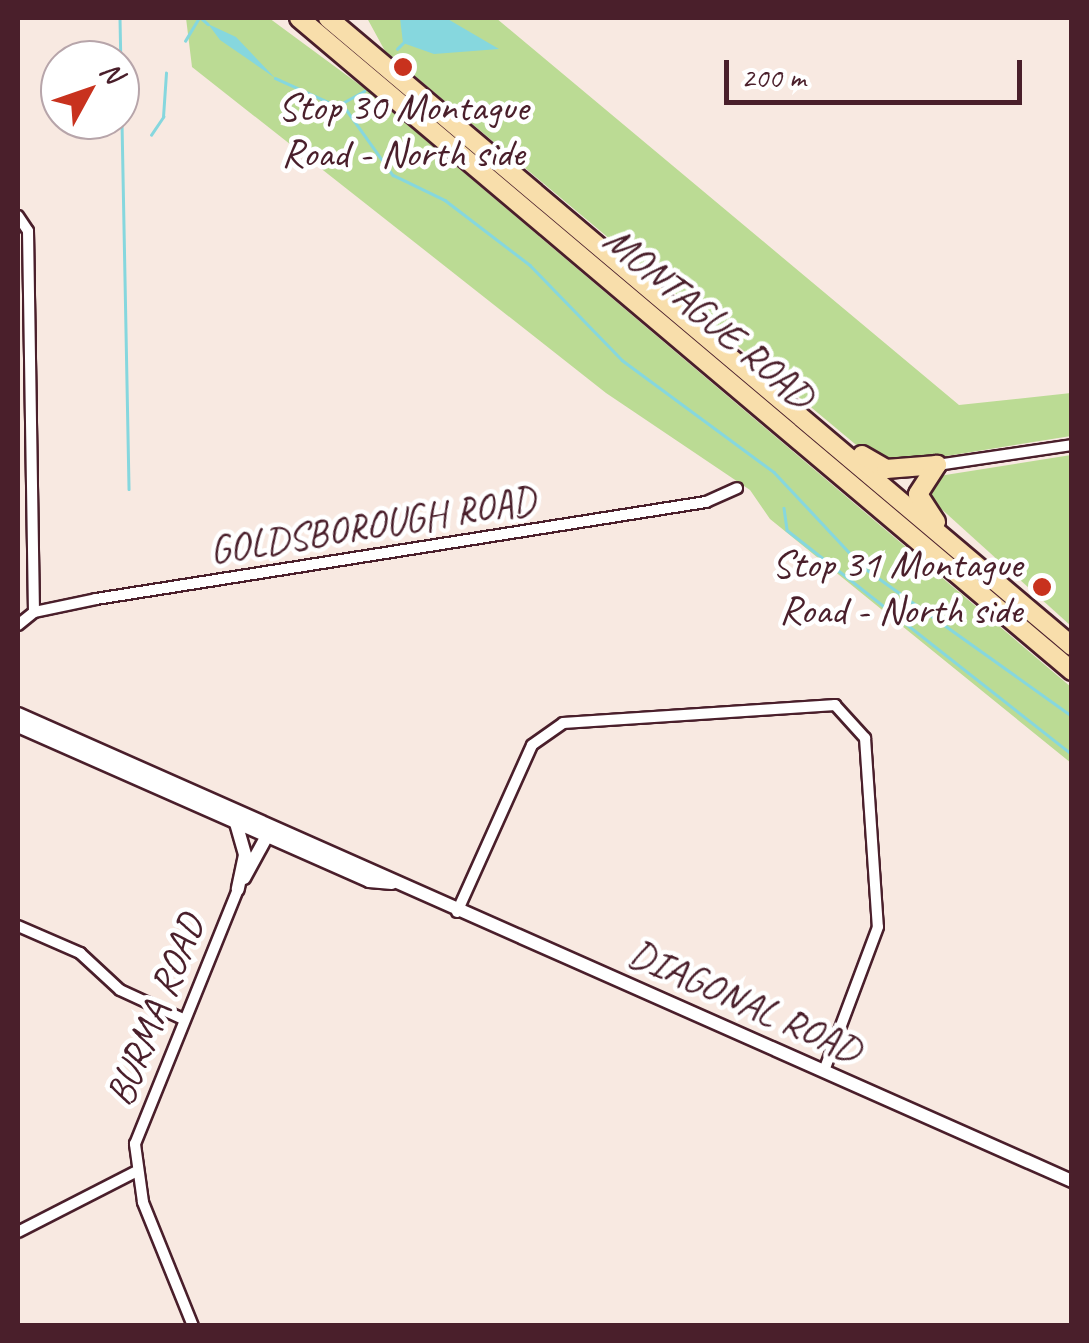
<!DOCTYPE html>
<html>
<head>
<meta charset="utf-8">
<style>
  body { margin:0 }
  #map { position:relative; width:1089px; height:1343px; overflow:hidden; background:#f8e9e1; font-family:Caveat,sans-serif }
  div>[style] { position:absolute }
  .green>* { inset:0; background:#bbdb94 }
  .water>* { inset:0; background:#86d7de }
  .stream>* { height:2.5px; margin:-1.25px; padding:0 1.25px; transform-origin:1.25px; border-radius:1.25px; background:#86d7de }
  .roads { filter:drop-shadow(2px 0 #4a1f2b) drop-shadow(-2px 0 #4a1f2b) drop-shadow(0 2px #4a1f2b) drop-shadow(0 -2px #4a1f2b) }
  .minor>* { height:10px; margin:-5px; padding:0 5px; transform-origin:5px; border-radius:5px; background:#fff }
  .tertiary>* { height:12px; margin:-6px; padding:0 6px; transform-origin:6px; border-radius:6px; background:#fff }
  .primary>* { height:18px; margin:-9px; padding:0 9px; transform-origin:9px; border-radius:9px; background:#f8deab }
  .dots>* { width:28px; height:28px; translate:-50% -50%; box-sizing:border-box; border:5px solid #fff; border-radius:50% }
  span { translate:-50% -50%; white-space:nowrap; text-align:center; line-height:1.15; -webkit-text-stroke:9px #fff; paint-order:stroke }
  .poi-label { font-size:40px; color:#4a1f2b }
  .right { translate:-100% -50%; text-align:right }
  .street-label { font-size:40px; color:#4a1f2b }
  .frame { position:absolute; inset:0; border:20px solid #4a1f2b; pointer-events:none }
  .north { position:absolute; left:40px; top:40px; width:100px; height:100px; box-sizing:border-box; background:#fff; border:2px solid #b7a5aa; border-radius:50%; rotate:50deg; font-size:28px; font-weight:700; line-height:40px; text-align:center; color:#4a1f2b }
  .north::after { content:''; display:block; margin:auto; width:35px; height:45px; background:#c8321e; clip-path:polygon(50% 0,100% 100%,50% 72%,0 100%) }
  .scale { position:absolute; left:724px; top:60px; width:298px; height:45px; box-sizing:border-box; border:5px solid #4a1f2b; border-top:0; padding-left:12px; font-size:30px; line-height:35px; white-space:nowrap; color:#4a1f2b; -webkit-text-stroke:8px #fff; paint-order:stroke }
</style>
</head>
<body>
<div id="map">
  <div class="green">
    <i style="clip-path:polygon(186px 18px,269px 18px,364px 88px,1071px 687px,1071px 763px,770px 519px,750px 490px,606px 393px,192px 67px)"></i>
    <i style="clip-path:polygon(367px 18px,496px 18px,959px 405px,1071px 393px,1071px 436px,891px 465px,873px 459px,385px 51px)"></i>
    <i style="clip-path:polygon(1071px 455px,1071px 626px,927px 496px,939px 476px)"></i>
  </div>
  <div class="water">
    <i style="clip-path:polygon(400px 18px,446px 18px,499px 49px,434px 54px,403px 43px)"></i>
    <i style="clip-path:polygon(208px 24px,236px 37px,275px 78px,220px 40px)"></i>
  </div>
  <div class="stream">
    <i style="left:120px;top:18px;width:471px;rotate:88.9deg"></i>
    <i style="left:201px;top:18px;width:9px;rotate:41deg"></i>
    <i style="left:185px;top:41px;width:27px;rotate:-59deg"></i>
    <i style="left:397px;top:49px;width:8px;rotate:-45deg"></i>
    <i style="left:275px;top:78px;width:68px;rotate:24.3deg"></i>
    <i style="left:337px;top:106px;width:31px;rotate:-29deg"></i>
    <i style="left:343px;top:105px;width:86px;rotate:54.5deg"></i>
    <i style="left:393px;top:175px;width:58px;rotate:25.7deg"></i>
    <i style="left:445px;top:200px;width:107px;rotate:37.4deg"></i>
    <i style="left:530px;top:265px;width:132px;rotate:45.9deg"></i>
    <i style="left:622px;top:360px;width:189px;rotate:36.4deg"></i>
    <i style="left:774px;top:472px;width:130px;rotate:46.9deg"></i>
    <i style="left:863px;top:567px;width:257px;rotate:35.5deg"></i>
    <i style="left:151px;top:135px;width:22px;rotate:-56deg"></i>
    <i style="left:163px;top:117px;width:44px;rotate:-86.1deg"></i>
    <i style="left:784px;top:508px;width:22px;rotate:82deg"></i>
    <i style="left:787px;top:530px;width:362px;rotate:38.2deg"></i>
  </div>
  <div class="roads">
    <div class="minor">
      <i style="left:18px;top:216px;width:18px;rotate:56deg"></i>
      <i style="left:28px;top:231px;width:381px;rotate:89.1deg"></i>
      <i style="left:937px;top:465px;width:136px;rotate:-8.4deg"></i>
      <i style="left:18px;top:625px;width:21px;rotate:-39deg"></i>
      <i style="left:34px;top:612px;width:63px;rotate:-11.8deg"></i>
      <i style="left:96px;top:599px;width:618px;rotate:-9.04deg"></i>
      <i style="left:706px;top:502px;width:34px;rotate:-24deg"></i>
      <i style="left:457px;top:912px;width:183px;rotate:-65.8deg"></i>
      <i style="left:532px;top:745px;width:38px;rotate:-35deg"></i>
      <i style="left:563px;top:723px;width:273px;rotate:-3.8deg"></i>
      <i style="left:835px;top:705px;width:45px;rotate:47.7deg"></i>
      <i style="left:865px;top:738px;width:189px;rotate:86.1deg"></i>
      <i style="left:878px;top:927px;width:154px;rotate:110.6deg"></i>
      <i style="left:18px;top:926px;width:68px;rotate:23.5deg"></i>
      <i style="left:80px;top:953px;width:54px;rotate:42.8deg"></i>
      <i style="left:120px;top:990px;width:67px;rotate:24.7deg"></i>
      <i style="left:18px;top:1232px;width:131px;rotate:-27.1deg"></i>
      <i style="left:193px;top:1326px;width:134px;rotate:-112deg"></i>
      <i style="left:143px;top:1202px;width:59px;rotate:-97.9deg"></i>
      <i style="left:135px;top:1144px;width:275px;rotate:-68deg"></i>
    </div>
    <div class="tertiary">
      <i style="left:18px;top:714px;width:1153px;rotate:23.9deg"></i>
      <i style="left:18px;top:726px;width:384px;rotate:23.8deg"></i>
      <i style="left:369px;top:881px;width:23px;rotate:5deg"></i>
      <i style="left:236px;top:823px;width:33px;rotate:74deg"></i>
      <i style="left:245px;top:855px;width:35px;rotate:102deg"></i>
      <i style="left:244px;top:878px;width:48px;rotate:-61.3deg"></i>
    </div>
    <div class="primary">
      <i style="left:299px;top:18px;width:1012px;rotate:40.19deg"></i>
      <i style="left:328px;top:18px;width:974px;rotate:40.17deg"></i>
      <i style="left:862px;top:455px;width:28px;rotate:30deg"></i>
      <i style="left:886px;top:469px;width:51px;rotate:-4.5deg"></i>
      <i style="left:936px;top:522px;width:33px;rotate:-123deg"></i>
      <i style="left:918px;top:494px;width:35px;rotate:-57deg"></i>
    </div>
  </div>
  <div class="dots">
    <i style="left:403px;top:67px;background:#c8321e"></i>
    <i style="left:1042px;top:587px;background:#c8321e"></i>
  </div>
  <div class="poi-label">
    <span style="left:403px;top:130px">Stop 30 Montague<br>Road - North side</span>
    <span class="right" style="left:1022px;top:587px">Stop 31 Montague<br>Road - North side</span>
  </div>
  <div class="street-label">
    <span style="left:709px;top:317px;rotate:40deg">MONTAGUE ROAD</span>
    <span style="left:372px;top:525px;rotate:-9deg">GOLDSBOROUGH ROAD</span>
    <span style="left:745px;top:1001px;rotate:24deg">DIAGONAL ROAD</span>
    <span style="left:155px;top:1010px;rotate:-68deg">BURMA ROAD</span>
  </div>
  <div class="frame"></div>
  <div class="north">N</div>
  <div class="scale">200 m</div>
</div>
</body>
</html>
